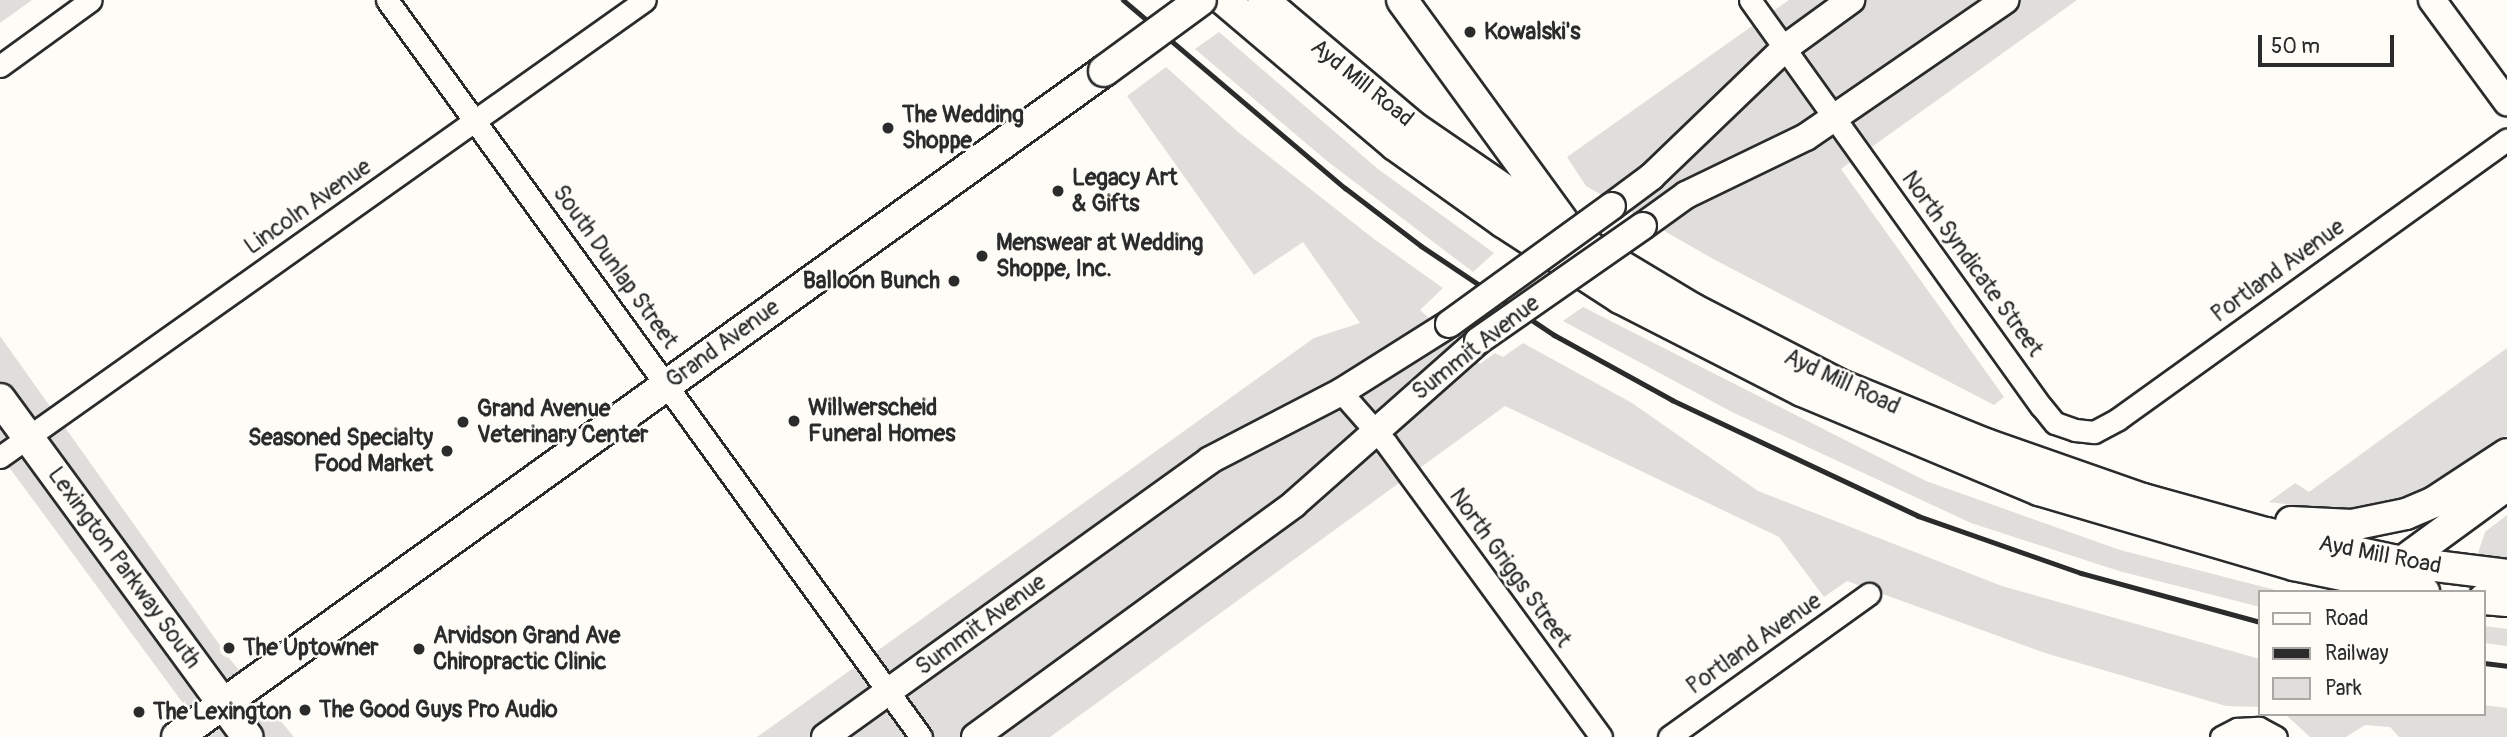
<!DOCTYPE html>
<html>
<head>
<meta charset="utf-8">
<style>
  body { margin:0 }
  #map { position:relative; width:2507px; height:737px; overflow:hidden; background:#fdfcf7; font-family:Pangolin,sans-serif }
  div>[style] { position:absolute }
  .green>* { inset:0; background:#dfdeda }
  .roads { filter:drop-shadow(2px 0 #2b2b2b) drop-shadow(-2px 0 #2b2b2b) drop-shadow(0 2px #2b2b2b) drop-shadow(0 -2px #2b2b2b) }
  .minor>* { height:21px; margin:-10.5px; padding:0 10.5px; transform-origin:10.5px; border-radius:10.5px; background:#fdfcf7 }
  .tertiary>* { height:26px; margin:-13px; padding:0 13px; transform-origin:13px; border-radius:13px; background:#fdfcf7 }
  .secondary>* { height:30px; margin:-15px; padding:0 15px; transform-origin:15px; border-radius:15px; background:#fdfcf7 }
  .rail>* { height:5px; margin:-2.5px; padding:0 2.5px; transform-origin:2.5px; border-radius:2.5px; background:#2b2b2b }
  .bridges { filter:drop-shadow(2px 0 #2b2b2b) drop-shadow(-2px 0 #2b2b2b) drop-shadow(0 2px #2b2b2b) drop-shadow(0 -2px #2b2b2b) }
  .tertiary-bridge>* { height:26px; margin:-13px; padding:0 13px; transform-origin:13px; border-radius:13px; background:#fdfcf7 }
  .secondary-bridge>* { height:30px; margin:-15px; padding:0 15px; transform-origin:15px; border-radius:15px; background:#fdfcf7 }
  .dots>* { width:19px; height:19px; translate:-50% -50%; box-sizing:border-box; border:4px solid #fdfcf7; border-radius:50% }
  span { translate:-50% -50%; white-space:nowrap; text-align:center; line-height:1.15; -webkit-text-stroke:5px #fdfcf7; paint-order:stroke }
  .poi-label { font-size:23px; color:#2b2b2b; font-weight:700 }
  .left { translate:0 -50%; text-align:left }
  .right { translate:-100% -50%; text-align:right }
  .street-label { font-size:23px; color:#2b2b2b }
  .legend { position:absolute; left:2258px; top:590px; width:228px; height:126px; box-sizing:border-box; background:#fdfcf7; border:2px solid #a9a8a5; margin:0; padding:9px 12px; list-style:none; font-size:21px; color:#2b2b2b }
  .legend li { display:flex; align-items:center; gap:14px; height:35px }
  .legend b { width:35px; border:2px solid #a9a8a5 }
  .scale { position:absolute; left:2258px; top:35px; width:136px; height:32px; box-sizing:border-box; border:4px solid #2b2b2b; border-top:0; padding-left:9px; font-size:21px; line-height:24px; white-space:nowrap; color:#2b2b2b; -webkit-text-stroke:5px #fdfcf7; paint-order:stroke }
</style>
</head>
<body>
<div id="map">
  <div class="green">
    <i style="clip-path:polygon(0 0,32px 0,0 23px)"></i>
    <i style="clip-path:polygon(1789px 0,2077px 0,1841px 169px,2004px 397px,1994px 405px,1715px 260px,1586px 186px,1567px 157px)"></i>
    <i style="clip-path:polygon(1219px 32px,1378px 169px,1494px 253px,1473px 272px,1327px 161px,1195px 49px)"></i>
    <i style="clip-path:polygon(1166px 67px,1238px 132px,1374px 239px,1443px 288px,1420px 310px,1480px 364px,1495px 353px,1503px 357px,1523px 343px,1632px 403px,1758px 491px,2002px 586px,2260px 659px,2260px 707px,2226px 706px,2045px 653px,1847px 581px,1824px 597px,1779px 537px,1505px 406px,1050px 737px,757px 737px,1314px 338px,1360px 323px,1303px 242px,1254px 275px,1127px 96px)"></i>
    <i style="clip-path:polygon(1583px 307px,1926px 481px,2120px 550px,2283px 592px,2260px 592px,2260px 607px,2119px 571px,1971px 523px,1732px 412px,1563px 321px)"></i>
    <i style="clip-path:polygon(0 336px,229px 658px,294px 737px,208px 737px,0 455px)"></i>
    <i style="clip-path:polygon(2507px 348px,2507px 435px,2420px 497px,2366px 515px,2269px 502px,2295px 483px,2309px 492px)"></i>
    <i style="clip-path:polygon(2507px 515px,2507px 558px,2477px 556px,2485px 532px)"></i>
    <i style="clip-path:polygon(2484px 626px,2507px 629px,2507px 646px,2484px 643px)"></i>
    <i style="clip-path:polygon(2484px 705px,2507px 708px,2507px 737px,2399px 737px,2390px 727px,2365px 725px,2346px 737px,2310px 737px,2285px 714px,2484px 714px)"></i>
  </div>
  <div class="roads">
    <div class="minor">
      <i style="left:387px;top:0;width:910px;rotate:54.07deg"></i>
      <i style="left:1750px;top:0;width:500px;rotate:54.4deg"></i>
      <i style="left:2041px;top:406px;width:22px;rotate:51deg"></i>
      <i style="left:2055px;top:423px;width:21px;rotate:19deg"></i>
      <i style="left:2075px;top:430px;width:19px;rotate:6deg"></i>
      <i style="left:2094px;top:432px;width:27px;rotate:-28deg"></i>
      <i style="left:2118px;top:419px;width:479px;rotate:-35.7deg"></i>
      <i style="left:0;top:66px;width:112px;rotate:-36deg"></i>
      <i style="left:1341px;top:392px;width:68px;rotate:48.6deg"></i>
      <i style="left:1386px;top:443px;width:364px;rotate:53.8deg"></i>
      <i style="left:0;top:457px;width:790px;rotate:-35.32deg"></i>
      <i style="left:1669px;top:737px;width:246px;rotate:-35.6deg"></i>
      <i style="left:2221px;top:737px;width:18px;rotate:-27deg"></i>
      <i style="left:2237px;top:729px;width:22px;rotate:-3deg"></i>
      <i style="left:2259px;top:728px;width:19px;rotate:28deg"></i>
    </div>
    <div class="tertiary">
      <i style="left:2432px;top:0;width:127px;rotate:53.7deg"></i>
      <i style="left:1612px;top:206px;width:49px;rotate:-36.6deg"></i>
      <i style="left:1651px;top:177px;width:186px;rotate:-43.9deg"></i>
      <i style="left:1785px;top:48px;width:82px;rotate:-36deg"></i>
      <i style="left:1643px;top:226px;width:53px;rotate:-35.8deg"></i>
      <i style="left:1686px;top:195px;width:133px;rotate:-25.8deg"></i>
      <i style="left:1806px;top:137px;width:242px;rotate:-34.5deg"></i>
      <i style="left:825px;top:737px;width:474px;rotate:-35.7deg"></i>
      <i style="left:1210px;top:460px;width:148px;rotate:-27.4deg"></i>
      <i style="left:1341px;top:392px;width:128px;rotate:-32.2deg"></i>
      <i style="left:975px;top:737px;width:395px;rotate:-36.1deg"></i>
      <i style="left:1294px;top:504px;width:246px;rotate:-41.5deg"></i>
    </div>
    <div class="secondary">
      <i style="left:1224px;top:0;width:224px;rotate:40.3deg"></i>
      <i style="left:1395px;top:145px;width:133px;rotate:35.5deg"></i>
      <i style="left:1503px;top:222px;width:140px;rotate:33deg"></i>
      <i style="left:1620px;top:298px;width:204px;rotate:27.1deg"></i>
      <i style="left:1802px;top:391px;width:257px;rotate:22.7deg"></i>
      <i style="left:2039px;top:490px;width:266px;rotate:16.4deg"></i>
      <i style="left:2294px;top:565px;width:133px;rotate:11.7deg"></i>
      <i style="left:1263px;top:0;width:195px;rotate:40.2deg"></i>
      <i style="left:1412px;top:126px;width:198px;rotate:34.5deg"></i>
      <i style="left:1575px;top:238px;width:138px;rotate:31deg"></i>
      <i style="left:1693px;top:309px;width:163px;rotate:27.3deg"></i>
      <i style="left:1838px;top:384px;width:160px;rotate:22.1deg"></i>
      <i style="left:1986px;top:444px;width:166px;rotate:19.3deg"></i>
      <i style="left:2143px;top:499px;width:128px;rotate:15.5deg"></i>
      <i style="left:2266px;top:533px;width:140px;rotate:12deg"></i>
      <i style="left:2403px;top:562px;width:105px;rotate:7.1deg"></i>
      <i style="left:1402px;top:0;width:272px;rotate:54deg"></i>
      <i style="left:0;top:399px;width:419px;rotate:53.8deg"></i>
      <i style="left:2291px;top:522px;width:61px;rotate:2.8deg"></i>
      <i style="left:2352px;top:525px;width:55px;rotate:-11.5deg"></i>
      <i style="left:2406px;top:514px;width:30px;rotate:-23deg"></i>
      <i style="left:2434px;top:502px;width:87px;rotate:-33.3deg"></i>
      <i style="left:2395px;top:567px;width:139px;rotate:-36.2deg"></i>
      <i style="left:2484px;top:599px;width:23px;rotate:5deg"></i>
      <i style="left:177px;top:737px;width:1141px;rotate:-35.7deg"></i>
    </div>
  </div>
  <div class="rail">
    <i style="left:1123px;top:0;width:291px;rotate:40.3deg"></i>
    <i style="left:1345px;top:188px;width:96px;rotate:37.3deg"></i>
    <i style="left:1421px;top:246px;width:160px;rotate:33.8deg"></i>
    <i style="left:1554px;top:335px;width:135px;rotate:28.8deg"></i>
    <i style="left:1672px;top:400px;width:272px;rotate:25.2deg"></i>
    <i style="left:1918px;top:516px;width:173px;rotate:19.3deg"></i>
    <i style="left:2081px;top:573px;width:186px;rotate:15.3deg"></i>
    <i style="left:2484px;top:663px;width:23px;rotate:7deg"></i>
  </div>
  <div class="bridges">
    <div class="tertiary-bridge">
      <i style="left:1449px;top:324px;width:201px;rotate:-35.9deg"></i>
      <i style="left:1478px;top:341px;width:201px;rotate:-34.9deg"></i>
    </div>
    <div class="secondary-bridge">
      <i style="left:1104px;top:71px;width:120px;rotate:-36.2deg"></i>
    </div>
  </div>
  <div class="dots">
    <i style="left:1470px;top:32px;background:#2b2b2b"></i>
    <i style="left:888px;top:128px;background:#2b2b2b"></i>
    <i style="left:1058px;top:191px;background:#2b2b2b"></i>
    <i style="left:982px;top:256px;background:#2b2b2b"></i>
    <i style="left:954px;top:281px;background:#2b2b2b"></i>
    <i style="left:794px;top:421px;background:#2b2b2b"></i>
    <i style="left:463px;top:422px;background:#2b2b2b"></i>
    <i style="left:447px;top:451px;background:#2b2b2b"></i>
    <i style="left:229px;top:648px;background:#2b2b2b"></i>
    <i style="left:419px;top:649px;background:#2b2b2b"></i>
    <i style="left:305px;top:710px;background:#2b2b2b"></i>
    <i style="left:139px;top:712px;background:#2b2b2b"></i>
  </div>
  <div class="poi-label">
    <span class="left" style="left:1484px;top:32px">Kowalski's</span>
    <span class="left" style="left:902px;top:128px">The Wedding<br>Shoppe</span>
    <span class="left" style="left:1072px;top:191px">Legacy Art<br>&amp; Gifts</span>
    <span class="left" style="left:996px;top:256px">Menswear at Wedding<br>Shoppe, Inc.</span>
    <span class="right" style="left:940px;top:281px">Balloon Bunch</span>
    <span class="left" style="left:808px;top:421px">Willwerscheid<br>Funeral Homes</span>
    <span class="left" style="left:477px;top:422px">Grand Avenue<br>Veterinary Center</span>
    <span class="right" style="left:433px;top:451px">Seasoned Specialty<br>Food Market</span>
    <span class="left" style="left:433px;top:649px">Arvidson Grand Ave<br>Chiropractic Clinic</span>
    <span class="left" style="left:243px;top:648px">The Uptowner</span>
    <span class="left" style="left:319px;top:710px">The Good Guys Pro Audio</span>
    <span class="left" style="left:153px;top:712px">The Lexington</span>
  </div>
  <div class="street-label">
    <span style="left:1362px;top:83px;rotate:39deg">Ayd Mill Road</span>
    <span style="left:308px;top:207px;rotate:-35deg">Lincoln Avenue</span>
    <span style="left:1972px;top:264px;rotate:54deg">North Syndicate Street</span>
    <span style="left:615px;top:267px;rotate:54deg">South Dunlap Street</span>
    <span style="left:2278px;top:271px;rotate:-36deg">Portland Avenue</span>
    <span style="left:723px;top:344px;rotate:-36deg">Grand Avenue</span>
    <span style="left:1476px;top:348px;rotate:-38deg">Summit Avenue</span>
    <span style="left:1842px;top:382px;rotate:25deg">Ayd Mill Road</span>
    <span style="left:2380px;top:555px;rotate:11deg">Ayd Mill Road</span>
    <span style="left:124px;top:568px;rotate:54deg">Lexington Parkway South</span>
    <span style="left:1510px;top:568px;rotate:54deg">North Griggs Street</span>
    <span style="left:981px;top:625px;rotate:-36deg">Summit Avenue</span>
    <span style="left:1754px;top:644px;rotate:-35deg">Portland Avenue</span>
  </div>
  <ul class="legend">
  <li><b style="height:9px;background:#fdfcf7"></b>Road</li>
  <li><b style="height:9px;background:#2b2b2b"></b>Railway</li>
  <li><b style="height:19px;background:#dfdeda"></b>Park</li>
  </ul>
  <div class="scale">50 m</div>
</div>
</body>
</html>
